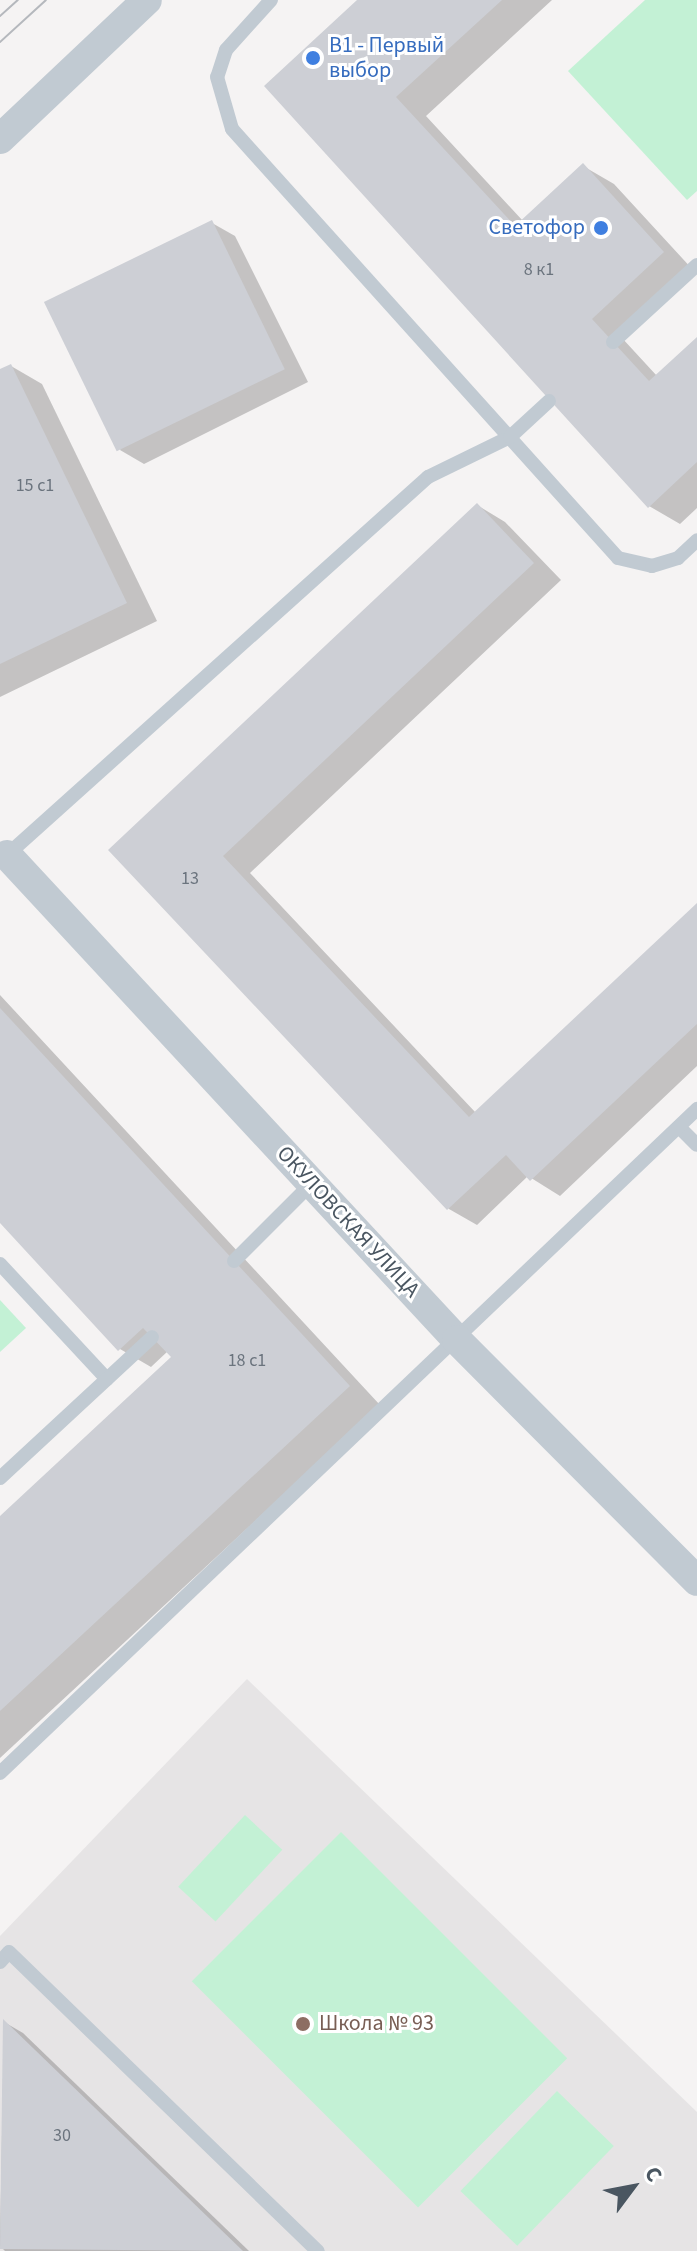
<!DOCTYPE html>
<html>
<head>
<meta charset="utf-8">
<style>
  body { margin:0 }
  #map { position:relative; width:697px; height:2251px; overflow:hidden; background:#f5f3f3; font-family:"Source Sans 3",sans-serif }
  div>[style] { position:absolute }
  .education>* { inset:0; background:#e6e4e5 }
  .green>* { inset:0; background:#c3f1d5; transform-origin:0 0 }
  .shadow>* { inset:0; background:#0003 }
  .building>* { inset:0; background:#cdcfd5; transform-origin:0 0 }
  .service>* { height:14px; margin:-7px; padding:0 7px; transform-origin:7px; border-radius:7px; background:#c1cad2 }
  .minor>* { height:30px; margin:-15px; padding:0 15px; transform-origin:15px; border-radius:15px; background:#c1cad2 }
  .tram>* { height:2px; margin:-1px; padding:0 1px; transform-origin:1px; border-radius:1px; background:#b5b8bd }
  .dots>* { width:22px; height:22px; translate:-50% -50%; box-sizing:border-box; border:4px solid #fff; border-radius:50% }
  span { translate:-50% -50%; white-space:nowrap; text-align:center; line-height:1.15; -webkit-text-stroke:6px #fff; paint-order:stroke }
  .number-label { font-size:18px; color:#6b747e }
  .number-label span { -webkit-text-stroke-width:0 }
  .shop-label { font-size:22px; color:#366cbe }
  .left { translate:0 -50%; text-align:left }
  .right { translate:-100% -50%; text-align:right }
  .street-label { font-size:22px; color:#4a5661 }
  .education-label { font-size:22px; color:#785e54 }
  .north { position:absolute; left:593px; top:2147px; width:80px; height:80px; -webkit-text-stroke:6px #fff; paint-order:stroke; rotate:58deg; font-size:22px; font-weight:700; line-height:32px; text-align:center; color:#4a5661 }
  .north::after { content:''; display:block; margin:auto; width:28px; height:36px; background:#4a5661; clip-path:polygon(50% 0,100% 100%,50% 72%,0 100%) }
</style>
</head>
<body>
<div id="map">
  <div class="education">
    <i style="clip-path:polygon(247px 1679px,697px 2112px,697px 2251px,0 2251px,0 1936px)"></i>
  </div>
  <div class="green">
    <i style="clip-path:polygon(645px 0,697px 0,697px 191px,687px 200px,568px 71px)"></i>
    <i style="clip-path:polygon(0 1300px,26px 1328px,0 1352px)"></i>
    <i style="left:245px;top:1815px;width:51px;height:98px;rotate:43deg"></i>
    <i style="left:341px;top:1832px;width:320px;height:211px;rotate:45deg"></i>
    <i style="left:557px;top:2091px;width:79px;height:139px;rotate:44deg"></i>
  </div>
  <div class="shadow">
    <i style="clip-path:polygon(360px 0,552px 0,426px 116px,523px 221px,583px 166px,614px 184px,694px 271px,622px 338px,657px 376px,697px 340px,697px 508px,680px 524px,649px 506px,267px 86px)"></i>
    <i style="clip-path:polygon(212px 223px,235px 236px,308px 382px,144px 464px,120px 450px)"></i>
    <i style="clip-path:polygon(11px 366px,42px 384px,157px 621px,0 697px,0 371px)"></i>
    <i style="clip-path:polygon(477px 505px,505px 522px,561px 580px,250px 873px,476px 1113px,697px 905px,697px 1066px,560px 1196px,528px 1176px,477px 1225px,449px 1209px,111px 850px)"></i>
    <i style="clip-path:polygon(0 995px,380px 1405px,0 1758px,0 1519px,173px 1358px,168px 1351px,151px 1367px,120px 1349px,0 1221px)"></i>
    <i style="clip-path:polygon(4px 2022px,23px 2033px,249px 2251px,5px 2251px,0 2246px)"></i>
  </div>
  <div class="building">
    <i style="clip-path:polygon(357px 0,502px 0,396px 97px,515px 226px,583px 163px,664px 252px,592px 319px,649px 381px,697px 337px,697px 462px,648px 508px,264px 86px)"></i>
    <i style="left:212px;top:220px;width:166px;height:187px;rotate:64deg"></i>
    <i style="clip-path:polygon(11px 364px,127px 603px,0 664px,0 369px)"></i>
    <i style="clip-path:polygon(477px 503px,534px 563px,223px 856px,469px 1117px,697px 903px,697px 1024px,530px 1181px,506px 1155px,447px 1210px,108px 850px)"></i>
    <i style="clip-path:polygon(0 1008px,350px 1386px,0 1711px,0 1516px,171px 1357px,143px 1328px,118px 1351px,0 1223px)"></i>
    <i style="clip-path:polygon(3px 2019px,243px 2251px,0 2249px)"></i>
  </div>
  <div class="service">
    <i style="left:271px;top:0;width:67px;rotate:132deg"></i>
    <i style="left:226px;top:50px;width:28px;rotate:108deg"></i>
    <i style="left:217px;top:77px;width:54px;rotate:73.9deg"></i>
    <i style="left:232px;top:129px;width:577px;rotate:48.02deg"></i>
    <i style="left:618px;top:558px;width:35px;rotate:13deg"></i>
    <i style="left:652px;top:566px;width:27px;rotate:-17deg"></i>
    <i style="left:678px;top:558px;width:26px;rotate:-43deg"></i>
    <i style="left:613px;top:342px;width:114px;rotate:-42.5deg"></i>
    <i style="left:6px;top:856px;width:567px;rotate:-41.93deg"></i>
    <i style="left:428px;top:477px;width:91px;rotate:-26deg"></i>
    <i style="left:510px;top:437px;width:53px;rotate:-42.7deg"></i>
    <i style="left:679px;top:1127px;width:25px;rotate:45deg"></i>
    <i style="left:234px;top:1261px;width:110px;rotate:-45deg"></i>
    <i style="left:0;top:1264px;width:157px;rotate:47.1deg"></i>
    <i style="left:0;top:1478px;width:207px;rotate:-42.8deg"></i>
    <i style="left:0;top:1773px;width:963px;rotate:-43.61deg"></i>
    <i style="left:0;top:1962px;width:13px;rotate:-48deg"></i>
    <i style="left:9px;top:1952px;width:430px;rotate:44.1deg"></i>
  </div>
  <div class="minor">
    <i style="left:0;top:139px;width:202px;rotate:-43.4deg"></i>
    <i style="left:7px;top:855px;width:662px;rotate:47.14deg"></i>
    <i style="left:457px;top:1340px;width:340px;rotate:45.1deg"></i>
  </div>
  <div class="tram">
    <i style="left:0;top:16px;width:24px;rotate:-42deg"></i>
    <i style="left:0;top:42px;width:62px;rotate:-42.4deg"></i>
  </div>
  <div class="dots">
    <i style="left:313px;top:58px;background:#3f7fe0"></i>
    <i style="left:601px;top:228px;background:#3f7fe0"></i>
    <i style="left:303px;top:2024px;background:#8d6e63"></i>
  </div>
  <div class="number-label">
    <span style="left:539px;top:270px">8 к1</span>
    <span style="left:35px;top:486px">15 с1</span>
    <span style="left:190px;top:879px">13</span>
    <span style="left:247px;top:1361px">18 с1</span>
    <span style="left:62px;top:2136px">30</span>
  </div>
  <div class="shop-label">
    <span class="left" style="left:329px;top:58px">В1 - Первый<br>выбор</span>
    <span class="right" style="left:585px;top:228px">Светофор</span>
  </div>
  <div class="street-label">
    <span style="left:348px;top:1222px;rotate:47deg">ОКУЛОВСКАЯ УЛИЦА</span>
  </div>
  <div class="education-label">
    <span class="left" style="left:319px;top:2024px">Школа № 93</span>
  </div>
  <div class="north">С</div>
</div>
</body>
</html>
